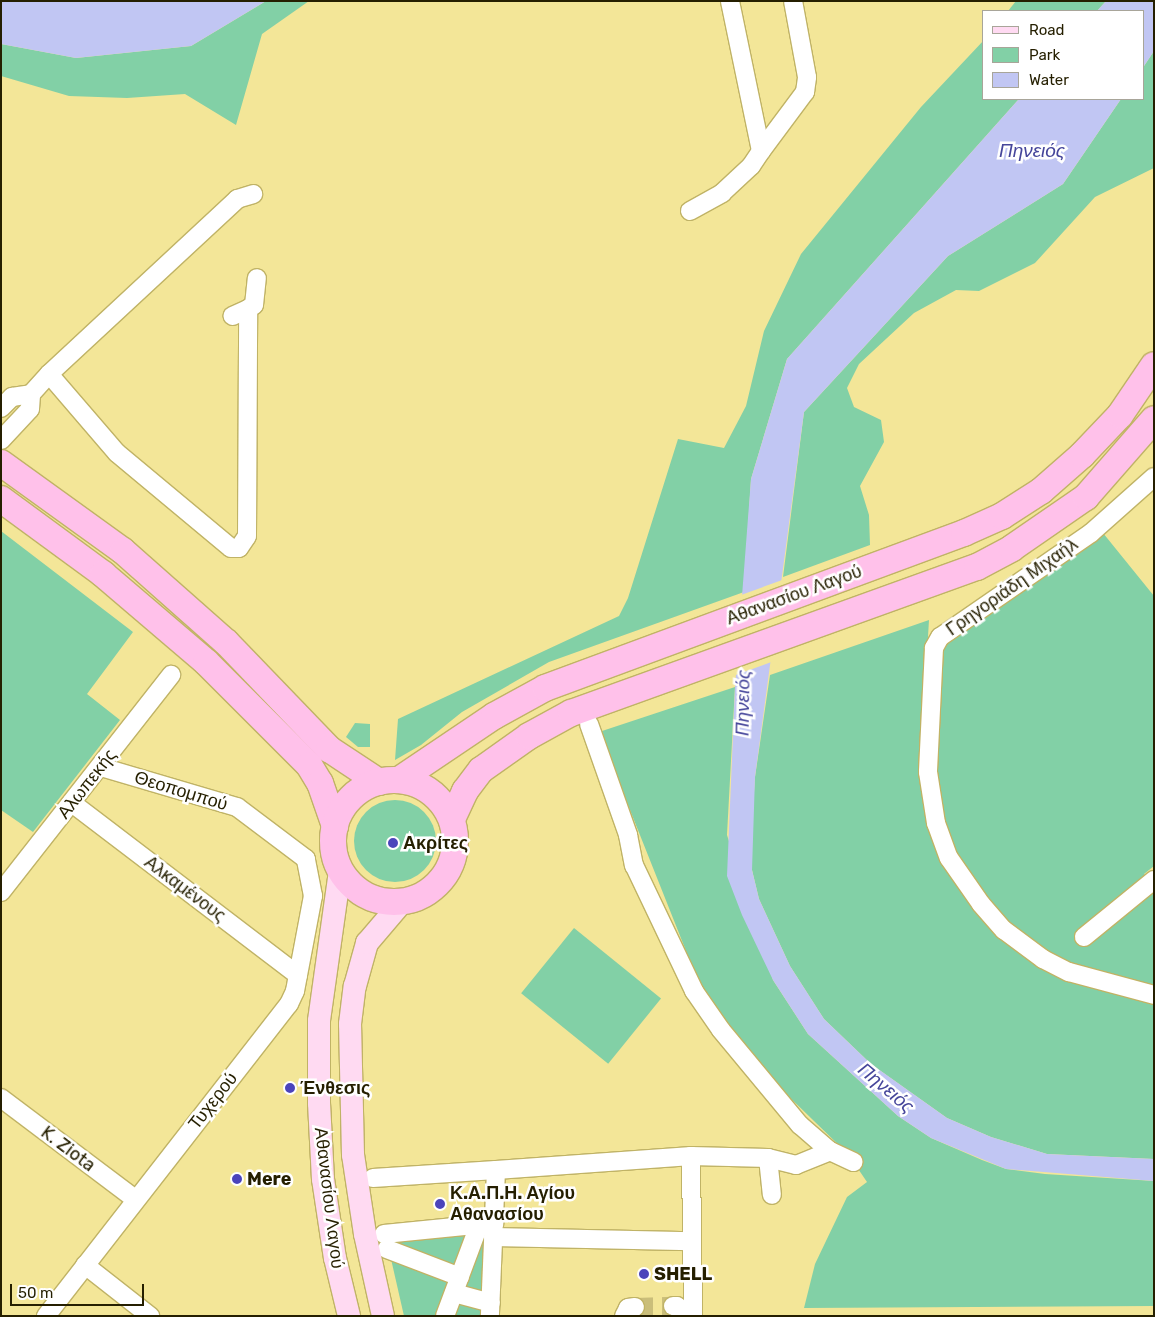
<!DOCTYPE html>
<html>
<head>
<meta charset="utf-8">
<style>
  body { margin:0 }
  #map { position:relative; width:1155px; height:1317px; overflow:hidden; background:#f3e698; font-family:Rubik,sans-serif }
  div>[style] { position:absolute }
  .green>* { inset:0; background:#82d0a6; transform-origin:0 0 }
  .round { border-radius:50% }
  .water>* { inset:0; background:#c1c6f3 }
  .pier>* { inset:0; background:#f3e698 }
  .minor-tunnel>* { height:18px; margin-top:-9px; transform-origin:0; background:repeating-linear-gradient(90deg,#cabe7a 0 18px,transparent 0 27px) }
  .roads { filter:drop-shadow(1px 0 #c0b366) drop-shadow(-1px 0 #c0b366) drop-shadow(0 1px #c0b366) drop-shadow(0 -1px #c0b366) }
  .minor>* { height:18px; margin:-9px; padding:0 9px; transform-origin:9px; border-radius:9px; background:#fff }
  .major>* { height:22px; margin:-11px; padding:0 11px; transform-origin:11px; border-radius:11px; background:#ffdaf2 }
  .highway>* { height:26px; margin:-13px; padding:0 13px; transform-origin:13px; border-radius:13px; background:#ffc1ea }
  .highway>.ring { margin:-13px; padding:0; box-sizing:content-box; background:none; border:26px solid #ffc1ea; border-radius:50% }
  .dots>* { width:14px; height:14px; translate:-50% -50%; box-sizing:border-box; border:2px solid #fff; border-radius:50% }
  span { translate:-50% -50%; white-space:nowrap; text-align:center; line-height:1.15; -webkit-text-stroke:5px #fff; paint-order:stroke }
  .street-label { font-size:18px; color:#251f00 }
  .poi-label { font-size:18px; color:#251f00; font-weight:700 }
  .left { translate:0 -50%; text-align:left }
  .water-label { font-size:19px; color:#46469b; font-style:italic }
  .frame { position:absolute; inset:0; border:2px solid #251f00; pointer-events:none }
  .legend { position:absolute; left:982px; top:10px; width:162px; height:90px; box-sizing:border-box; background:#fff; border:1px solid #a8a599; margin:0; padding:6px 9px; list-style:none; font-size:15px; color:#251f00 }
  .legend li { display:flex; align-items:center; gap:10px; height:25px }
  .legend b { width:25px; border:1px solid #a8a599 }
  .scale { position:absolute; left:10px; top:1284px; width:134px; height:22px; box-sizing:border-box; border:2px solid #251f00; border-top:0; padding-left:6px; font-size:15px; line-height:18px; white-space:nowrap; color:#251f00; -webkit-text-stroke:4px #fff; paint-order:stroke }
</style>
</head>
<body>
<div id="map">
  <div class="green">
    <i style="clip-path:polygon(266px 1px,309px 1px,262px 34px,236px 125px,185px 94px,127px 98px,69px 96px,1px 76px,1px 44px,76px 58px,191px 46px)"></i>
    <i style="clip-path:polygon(1016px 1px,1106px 1px,1097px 11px,1008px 11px)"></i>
    <i style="clip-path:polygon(984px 40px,984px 99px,1019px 99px,787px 359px,751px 479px,744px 592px,549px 662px,462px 712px,421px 745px,395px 760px,398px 719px,619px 616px,628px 598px,678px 439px,724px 448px,746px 406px,764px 331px,801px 254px,921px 107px)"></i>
    <i style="clip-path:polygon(1154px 51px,1154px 168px,1095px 197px,1035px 263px,979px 291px,956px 290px,914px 313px,859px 364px,847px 388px,854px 407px,881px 420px,884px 442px,860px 486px,869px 515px,870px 545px,783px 577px,804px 412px,948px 256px,1063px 184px,1121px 99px,1144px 99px,1144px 66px)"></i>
    <i style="clip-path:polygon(1px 531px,133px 632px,87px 694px,120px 720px,33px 832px,1px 810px)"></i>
    <i style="clip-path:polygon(1103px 533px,1154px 596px,1154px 866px,1144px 874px,1154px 886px,1154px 989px,1084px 970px,1049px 954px,1010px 924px,987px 900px,961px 863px,945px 830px,937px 789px,934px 723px,939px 656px,945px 641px)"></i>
    <i style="clip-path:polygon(929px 620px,925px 686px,935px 841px,996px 931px,1154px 1000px,1154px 1159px,1047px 1154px,991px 1137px,947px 1118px,871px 1064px,824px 1019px,790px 966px,759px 899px,752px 870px,751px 838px,755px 777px,770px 675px)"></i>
    <i style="clip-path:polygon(735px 687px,727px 835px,773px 980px,808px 1034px,898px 1116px,931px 1138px,982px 1160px,1006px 1169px,1045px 1174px,1154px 1181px,1154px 1306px,804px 1308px,815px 1264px,847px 1197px,867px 1182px,848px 1154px,780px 1088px,724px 1022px,700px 986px,599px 732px)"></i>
    <i style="clip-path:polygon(355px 723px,370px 724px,370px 747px,358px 747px,346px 737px)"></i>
    <i class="round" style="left:354px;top:800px;width:82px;height:82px"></i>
    <i style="left:574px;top:928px;width:112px;height:84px;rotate:39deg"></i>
    <i style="clip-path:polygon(486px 1227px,485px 1316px,404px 1316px,386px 1237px)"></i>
  </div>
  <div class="water">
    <i style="clip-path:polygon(1px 1px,266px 1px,191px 46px,76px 58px,1px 44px)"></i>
    <i style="clip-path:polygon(1106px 1px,1154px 1px,1154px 51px,1144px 66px,1144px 11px,1097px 11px)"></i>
    <i style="clip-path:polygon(1019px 99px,1121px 99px,1063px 184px,948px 256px,804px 412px,755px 777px,752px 870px,759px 899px,790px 966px,824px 1019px,871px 1064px,947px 1118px,991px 1137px,1047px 1154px,1154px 1159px,1154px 1181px,1006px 1169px,931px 1138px,898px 1116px,808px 1034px,773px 980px,742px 915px,727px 876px,735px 687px,751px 479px,787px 359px)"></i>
  </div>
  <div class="pier">
    <i style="clip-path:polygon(785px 579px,774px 661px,733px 676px,741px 595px)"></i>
  </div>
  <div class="minor-tunnel">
    <i style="left:635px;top:1307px;width:38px;rotate:-2deg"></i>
  </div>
  <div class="roads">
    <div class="minor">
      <i style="left:761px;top:151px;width:74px;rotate:-53.3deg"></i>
      <i style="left:805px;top:92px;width:15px;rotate:-82deg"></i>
      <i style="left:807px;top:77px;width:77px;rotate:-100.4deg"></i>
      <i style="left:690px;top:211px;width:37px;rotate:-29deg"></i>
      <i style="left:722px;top:193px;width:40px;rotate:-43deg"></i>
      <i style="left:751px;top:166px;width:18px;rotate:-56deg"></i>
      <i style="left:761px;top:151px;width:153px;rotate:-101.7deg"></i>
      <i style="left:248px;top:309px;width:7px;rotate:-34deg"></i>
      <i style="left:254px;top:305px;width:27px;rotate:-84deg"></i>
      <i style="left:49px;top:374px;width:104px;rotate:49.3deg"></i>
      <i style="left:117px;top:453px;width:148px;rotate:39.8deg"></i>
      <i style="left:231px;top:548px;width:8px"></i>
      <i style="left:239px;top:548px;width:14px;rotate:-56deg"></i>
      <i style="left:247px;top:536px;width:227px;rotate:-89.7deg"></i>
      <i style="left:248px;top:309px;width:17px;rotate:156deg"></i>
      <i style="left:1px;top:408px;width:16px;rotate:-45deg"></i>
      <i style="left:12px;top:397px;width:19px;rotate:-9deg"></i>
      <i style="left:1px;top:440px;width:42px;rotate:-46.9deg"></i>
      <i style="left:30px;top:409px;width:15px;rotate:-86deg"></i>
      <i style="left:31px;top:394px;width:27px;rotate:-48deg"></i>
      <i style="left:49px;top:374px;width:257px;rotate:-42.9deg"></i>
      <i style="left:237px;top:199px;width:17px;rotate:-17deg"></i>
      <i style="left:1154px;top:477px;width:84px;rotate:138.4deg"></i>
      <i style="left:1091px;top:533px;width:183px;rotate:145.4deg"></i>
      <i style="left:940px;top:637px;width:13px;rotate:119deg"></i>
      <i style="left:934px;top:648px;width:124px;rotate:92.8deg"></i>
      <i style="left:928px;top:772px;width:52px;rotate:81.1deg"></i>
      <i style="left:936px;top:823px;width:37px;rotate:70deg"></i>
      <i style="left:949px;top:858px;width:56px;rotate:55.2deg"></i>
      <i style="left:981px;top:904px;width:35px;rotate:49deg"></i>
      <i style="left:1004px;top:930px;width:49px;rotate:36.6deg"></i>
      <i style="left:1043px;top:959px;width:29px;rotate:27deg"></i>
      <i style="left:1069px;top:972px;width:88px;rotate:15.1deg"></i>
      <i style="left:589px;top:724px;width:118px;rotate:70.6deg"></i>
      <i style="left:628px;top:835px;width:31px;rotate:79deg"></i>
      <i style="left:634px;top:865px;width:140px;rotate:64.5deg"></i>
      <i style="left:694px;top:991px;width:47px;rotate:55.3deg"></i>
      <i style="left:721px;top:1030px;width:124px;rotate:50.3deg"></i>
      <i style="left:800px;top:1125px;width:40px;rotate:41deg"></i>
      <i style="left:830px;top:1151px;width:26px;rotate:25deg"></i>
      <i style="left:72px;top:803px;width:284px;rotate:37.3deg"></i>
      <i style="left:1px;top:892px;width:276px;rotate:-51.9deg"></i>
      <i style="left:1084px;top:937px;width:90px;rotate:-39.2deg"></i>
      <i style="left:1px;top:1098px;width:168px;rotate:37deg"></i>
      <i style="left:691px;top:1156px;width:160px;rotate:89.3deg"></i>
      <i style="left:768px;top:1158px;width:29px;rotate:14deg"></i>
      <i style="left:796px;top:1165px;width:37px;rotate:-22deg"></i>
      <i style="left:496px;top:1170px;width:196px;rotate:-4.1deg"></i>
      <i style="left:691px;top:1156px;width:77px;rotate:1.5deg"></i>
      <i style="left:768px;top:1158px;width:37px;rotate:84deg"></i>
      <i style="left:373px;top:1178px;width:123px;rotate:-3.7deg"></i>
      <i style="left:496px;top:1170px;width:146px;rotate:92.4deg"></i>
      <i style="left:384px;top:1234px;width:111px;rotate:-5.7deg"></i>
      <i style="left:493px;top:1237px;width:199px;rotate:1.2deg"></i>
      <i style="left:387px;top:1249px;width:78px;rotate:21deg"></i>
      <i style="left:85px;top:1265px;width:83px;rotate:38.1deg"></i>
      <i style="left:454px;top:1293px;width:38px;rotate:15deg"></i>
      <i style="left:673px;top:1306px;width:4px"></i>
      <i style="left:677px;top:1306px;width:11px;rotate:63deg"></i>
      <i style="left:46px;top:1316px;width:395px;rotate:-52.1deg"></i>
      <i style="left:289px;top:1004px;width:14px;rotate:-65deg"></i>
      <i style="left:295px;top:991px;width:97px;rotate:-79.3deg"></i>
      <i style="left:313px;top:896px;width:38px;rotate:-101deg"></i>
      <i style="left:306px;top:859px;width:86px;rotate:-143deg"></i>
      <i style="left:237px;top:807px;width:142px;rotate:-163.6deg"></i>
      <i style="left:445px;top:1316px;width:97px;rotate:-69.5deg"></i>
      <i style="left:624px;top:1316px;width:9px;rotate:-63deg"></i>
      <i style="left:628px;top:1308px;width:7px;rotate:-8deg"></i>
    </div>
    <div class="major">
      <i style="left:340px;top:871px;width:151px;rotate:98deg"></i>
      <i style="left:319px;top:1021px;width:82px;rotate:90deg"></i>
      <i style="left:319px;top:1103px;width:76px;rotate:87deg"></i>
      <i style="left:323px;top:1179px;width:80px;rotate:81.4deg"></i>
      <i style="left:335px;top:1258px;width:60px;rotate:76.4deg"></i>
      <i style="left:383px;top:1316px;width:84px;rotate:-102.4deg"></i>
      <i style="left:365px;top:1234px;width:80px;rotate:-98.6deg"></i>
      <i style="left:353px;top:1155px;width:131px;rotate:-91.3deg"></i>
      <i style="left:350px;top:1024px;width:38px;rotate:-83deg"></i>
      <i style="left:355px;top:986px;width:45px;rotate:-74.4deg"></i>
      <i style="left:367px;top:943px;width:54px;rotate:-49.5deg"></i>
    </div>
    <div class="highway">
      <i style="left:1px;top:463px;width:150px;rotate:35.8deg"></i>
      <i style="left:123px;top:551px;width:137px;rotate:41.5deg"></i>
      <i style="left:226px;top:642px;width:149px;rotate:46.1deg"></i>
      <i style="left:329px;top:749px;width:60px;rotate:33.4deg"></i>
      <i style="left:1px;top:499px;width:127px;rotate:36.3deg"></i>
      <i style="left:103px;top:574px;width:135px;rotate:40.5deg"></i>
      <i style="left:206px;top:662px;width:146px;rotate:45deg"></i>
      <i style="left:309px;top:765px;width:21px;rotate:59deg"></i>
      <i style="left:320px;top:783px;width:46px;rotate:70.8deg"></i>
      <i class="ring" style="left:333px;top:780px;width:96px;height:96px"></i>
      <i style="left:399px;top:780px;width:115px;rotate:-34deg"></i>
      <i style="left:494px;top:716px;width:58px;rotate:-28.8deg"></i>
      <i style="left:545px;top:688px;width:447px;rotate:-20.3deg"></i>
      <i style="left:964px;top:533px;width:42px;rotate:-24.1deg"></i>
      <i style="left:1002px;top:516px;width:46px;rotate:-32.7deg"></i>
      <i style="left:1041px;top:491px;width:55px;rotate:-41.3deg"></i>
      <i style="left:1082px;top:455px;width:55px;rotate:-46.5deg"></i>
      <i style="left:1120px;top:415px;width:60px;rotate:-55.8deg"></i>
      <i style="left:452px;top:819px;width:31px;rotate:-65deg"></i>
      <i style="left:465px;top:791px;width:26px;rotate:-53deg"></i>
      <i style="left:481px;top:770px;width:59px;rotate:-35.3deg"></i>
      <i style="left:529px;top:736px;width:48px;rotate:-28.7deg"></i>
      <i style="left:571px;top:713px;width:431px;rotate:-19.8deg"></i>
      <i style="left:977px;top:567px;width:40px;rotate:-28deg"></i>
      <i style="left:1012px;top:548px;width:90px;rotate:-34.6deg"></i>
      <i style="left:1086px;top:497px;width:103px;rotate:-48.9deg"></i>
    </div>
  </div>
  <div class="dots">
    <i style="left:393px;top:843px;background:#4b44bb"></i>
    <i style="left:290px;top:1088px;background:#4b44bb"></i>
    <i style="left:237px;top:1179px;background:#4b44bb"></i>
    <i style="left:440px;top:1204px;background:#4b44bb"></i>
    <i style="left:644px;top:1274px;background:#4b44bb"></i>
  </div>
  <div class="street-label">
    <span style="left:1012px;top:587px;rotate:-35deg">Γρηγοριάδη Μιχαήλ</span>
    <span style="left:794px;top:595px;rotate:-20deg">Αθανασίου Λαγού</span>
    <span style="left:87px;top:784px;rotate:-52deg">Αλωπεκής</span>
    <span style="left:181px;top:791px;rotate:17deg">Θεοπομπού</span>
    <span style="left:185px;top:889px;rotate:37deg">Αλκαμένους</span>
    <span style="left:213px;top:1101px;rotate:-52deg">Τυχερού</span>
    <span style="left:68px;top:1149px;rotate:37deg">K. Ziota</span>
    <span style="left:329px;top:1198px;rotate:83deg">Αθανασίου Λαγού</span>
  </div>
  <div class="poi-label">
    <span class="left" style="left:403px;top:843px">Ακρίτες</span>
    <span class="left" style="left:300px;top:1088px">Ένθεσις</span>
    <span class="left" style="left:247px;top:1179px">Mere</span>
    <span class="left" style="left:450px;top:1204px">Κ.Α.Π.Η. Αγίου<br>Αθανασίου</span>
    <span class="left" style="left:654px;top:1274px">SHELL</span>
  </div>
  <div class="water-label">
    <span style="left:1032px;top:151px">Πηνειός</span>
    <span style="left:743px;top:703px;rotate:-89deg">Πηνειός</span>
    <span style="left:886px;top:1088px;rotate:40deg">Πηνειός</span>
  </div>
  <div class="frame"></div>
  <ul class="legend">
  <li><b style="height:6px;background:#ffdaf2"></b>Road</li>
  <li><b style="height:14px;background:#82d0a6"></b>Park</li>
  <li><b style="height:14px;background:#c1c6f3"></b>Water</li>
  </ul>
  <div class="scale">50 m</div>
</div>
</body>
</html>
